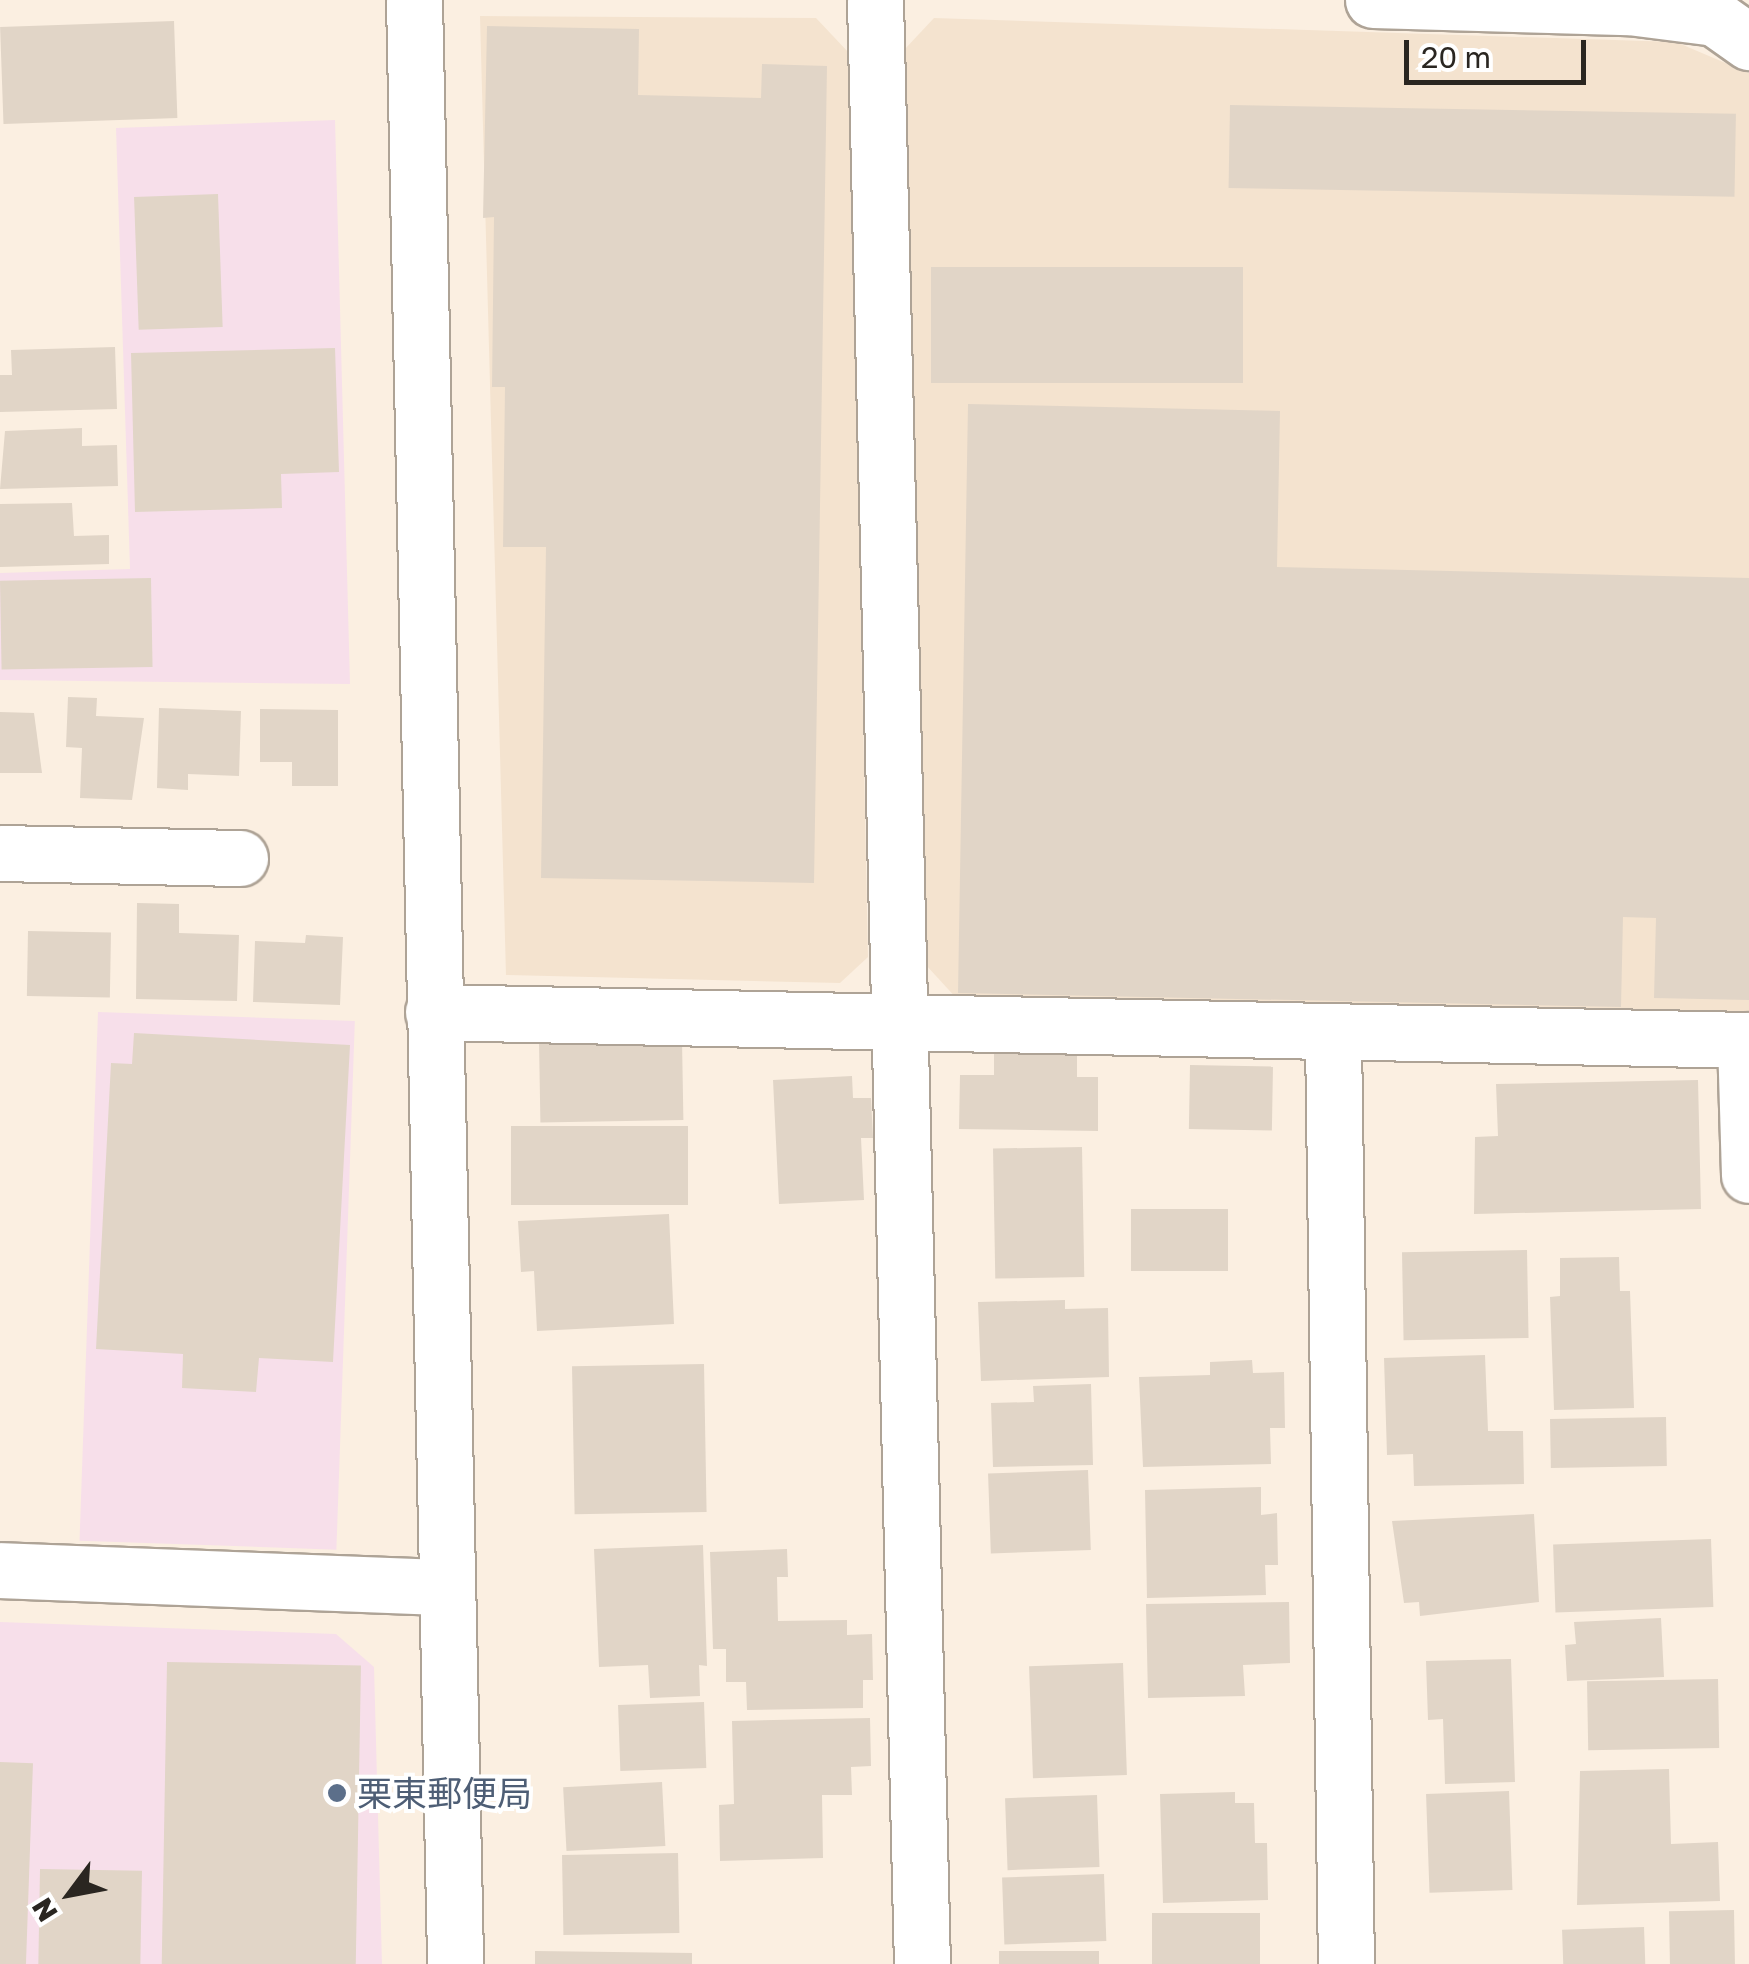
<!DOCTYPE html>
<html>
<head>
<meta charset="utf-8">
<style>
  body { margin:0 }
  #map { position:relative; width:1749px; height:1964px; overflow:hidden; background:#fbefe1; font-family:"Golos Text","Noto Sans JP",sans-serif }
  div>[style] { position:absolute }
  .commercial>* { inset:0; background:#f7dfea; transform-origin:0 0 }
  .built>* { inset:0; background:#f4e3cf }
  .building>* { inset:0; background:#e1d5c7; transform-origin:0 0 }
  .roads { filter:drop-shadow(2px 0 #aea396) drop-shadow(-2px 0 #aea396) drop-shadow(0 2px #aea396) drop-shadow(0 -2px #aea396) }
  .minor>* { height:55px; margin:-27.5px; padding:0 27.5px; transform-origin:27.5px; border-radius:27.5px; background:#fff }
  .tertiary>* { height:55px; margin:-27.5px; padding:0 27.5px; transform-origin:27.5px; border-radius:27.5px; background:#fff }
  .dots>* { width:28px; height:28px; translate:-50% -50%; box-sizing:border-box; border:5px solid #fff; border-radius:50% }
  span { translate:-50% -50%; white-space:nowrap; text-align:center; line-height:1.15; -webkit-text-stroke:8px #fff; paint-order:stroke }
  .service-label { font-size:35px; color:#4e5e75 }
  .left { translate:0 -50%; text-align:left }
  .north { position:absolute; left:20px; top:1844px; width:100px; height:100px; -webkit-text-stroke:8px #fff; paint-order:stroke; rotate:238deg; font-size:28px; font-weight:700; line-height:40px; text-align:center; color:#2a2621 }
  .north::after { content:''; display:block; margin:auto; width:35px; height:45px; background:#2a2621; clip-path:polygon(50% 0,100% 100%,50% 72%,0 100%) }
  .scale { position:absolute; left:1404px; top:40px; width:182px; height:45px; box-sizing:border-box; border:5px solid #2a2621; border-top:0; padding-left:12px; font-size:30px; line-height:35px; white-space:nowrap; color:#2a2621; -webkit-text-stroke:8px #fff; paint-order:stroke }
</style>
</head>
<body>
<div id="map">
  <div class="commercial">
    <i style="clip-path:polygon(335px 120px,350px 684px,0 680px,0 573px,130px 569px,116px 128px)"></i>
    <i style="left:98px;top:1012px;width:257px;height:529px;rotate:2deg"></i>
    <i style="clip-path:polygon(0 1622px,336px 1634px,374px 1667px,382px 1964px,0 1964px)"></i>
  </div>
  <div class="built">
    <i style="clip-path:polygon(480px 16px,816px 18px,849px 53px,868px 957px,840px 983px,506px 975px)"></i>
    <i style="clip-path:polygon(934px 18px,1676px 42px,1749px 73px,1749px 1013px,959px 1001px,925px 964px,904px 50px)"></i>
  </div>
  <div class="building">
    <i style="left:174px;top:21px;width:97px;height:174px;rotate:88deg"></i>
    <i style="clip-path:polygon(487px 26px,639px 29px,638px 95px,761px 98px,762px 64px,827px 66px,814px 883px,541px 878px,546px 547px,503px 547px,505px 387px,492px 387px,494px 217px,483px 218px)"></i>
    <i style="left:1230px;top:105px;width:506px;height:83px;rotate:1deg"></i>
    <i style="left:218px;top:194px;width:133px;height:84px;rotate:88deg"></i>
    <i style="left:931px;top:267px;width:312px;height:116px"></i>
    <i style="clip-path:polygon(115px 347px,117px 409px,0 412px,0 375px,12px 375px,11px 350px)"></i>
    <i style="clip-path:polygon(335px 348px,339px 472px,281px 474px,282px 508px,135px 512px,131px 353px)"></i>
    <i style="clip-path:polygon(968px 404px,1280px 411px,1277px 567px,1749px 578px,1749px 1000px,1654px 998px,1656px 918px,1623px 917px,1621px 1007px,958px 993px)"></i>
    <i style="clip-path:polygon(82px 428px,82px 446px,117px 445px,118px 486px,0 489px,5px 431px)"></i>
    <i style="clip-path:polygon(72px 503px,74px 536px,109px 535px,109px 564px,0 567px,0 504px)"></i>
    <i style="left:151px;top:578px;width:89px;height:151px;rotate:89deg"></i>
    <i style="clip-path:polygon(68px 697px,97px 698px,96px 716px,144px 718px,132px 800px,80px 798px,82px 748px,66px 747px)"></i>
    <i style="clip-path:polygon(159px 708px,241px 711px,239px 776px,188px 774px,188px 790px,157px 788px)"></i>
    <i style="clip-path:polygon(260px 709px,338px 710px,338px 786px,292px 786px,292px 762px,260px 762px)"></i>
    <i style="clip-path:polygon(0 712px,34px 713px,42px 773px,0 773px)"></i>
    <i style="clip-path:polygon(137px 903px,179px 904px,179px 933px,239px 935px,237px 1001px,136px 999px)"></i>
    <i style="left:28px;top:931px;width:83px;height:65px;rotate:1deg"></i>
    <i style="clip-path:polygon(306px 935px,343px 937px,340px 1005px,253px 1002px,255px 941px,305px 943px)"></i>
    <i style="clip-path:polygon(134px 1033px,350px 1045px,333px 1362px,259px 1358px,256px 1392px,182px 1388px,183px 1354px,96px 1349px,111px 1063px,132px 1064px)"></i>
    <i style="left:682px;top:1040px;width:80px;height:143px;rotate:89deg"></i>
    <i style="clip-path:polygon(994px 1051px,1077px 1052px,1077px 1077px,1098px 1077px,1098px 1131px,959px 1129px,960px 1075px,994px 1075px)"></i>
    <i style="left:1190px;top:1065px;width:83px;height:64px;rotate:1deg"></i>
    <i style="clip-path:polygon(852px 1076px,853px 1098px,871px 1098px,873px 1138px,861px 1138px,864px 1200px,779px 1204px,773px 1080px)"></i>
    <i style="clip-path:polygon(1698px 1080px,1701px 1209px,1474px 1214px,1475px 1137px,1498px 1136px,1496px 1084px)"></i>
    <i style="left:511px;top:1126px;width:177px;height:79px"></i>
    <i style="left:1082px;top:1147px;width:130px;height:89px;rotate:89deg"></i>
    <i style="left:1131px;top:1209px;width:97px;height:62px"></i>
    <i style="clip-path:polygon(669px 1214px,674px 1324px,537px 1331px,534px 1271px,521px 1272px,518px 1221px)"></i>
    <i style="left:1527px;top:1250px;width:88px;height:125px;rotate:89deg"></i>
    <i style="clip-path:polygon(1619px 1257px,1620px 1291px,1630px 1291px,1634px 1408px,1554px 1410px,1550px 1297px,1560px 1296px,1560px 1258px)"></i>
    <i style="clip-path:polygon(1065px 1300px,1065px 1309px,1108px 1308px,1109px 1377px,981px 1381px,978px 1302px)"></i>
    <i style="clip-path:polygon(1485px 1355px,1488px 1431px,1523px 1431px,1524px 1484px,1414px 1486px,1413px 1454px,1387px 1455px,1384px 1358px)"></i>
    <i style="clip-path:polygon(1252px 1360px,1253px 1373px,1284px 1372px,1285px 1428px,1270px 1428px,1271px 1464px,1143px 1467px,1139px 1377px,1210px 1375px,1210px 1362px)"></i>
    <i style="left:704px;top:1364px;width:148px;height:132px;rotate:89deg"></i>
    <i style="clip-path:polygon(1091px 1384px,1093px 1465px,993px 1467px,991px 1403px,1034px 1402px,1033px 1386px)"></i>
    <i style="left:1666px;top:1417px;width:49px;height:116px;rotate:89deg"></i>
    <i style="left:1088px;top:1470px;width:80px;height:100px;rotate:88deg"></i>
    <i style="clip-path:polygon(1261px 1487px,1261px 1515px,1277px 1513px,1278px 1565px,1265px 1565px,1266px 1595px,1147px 1598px,1145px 1490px)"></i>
    <i style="clip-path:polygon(1534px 1514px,1539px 1602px,1420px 1616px,1419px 1602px,1404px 1603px,1392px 1521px)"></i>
    <i style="left:1711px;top:1539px;width:68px;height:158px;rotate:88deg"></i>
    <i style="clip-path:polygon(703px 1545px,707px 1666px,699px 1665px,700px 1696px,650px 1698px,648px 1665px,599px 1667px,594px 1549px)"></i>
    <i style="clip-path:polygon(787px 1549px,788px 1577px,777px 1577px,778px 1621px,847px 1620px,847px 1635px,872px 1634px,873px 1680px,863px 1680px,863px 1708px,747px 1710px,746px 1682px,726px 1682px,726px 1649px,713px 1649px,710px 1552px)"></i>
    <i style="clip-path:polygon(1289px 1602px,1290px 1663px,1243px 1665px,1245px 1696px,1148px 1698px,1146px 1604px)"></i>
    <i style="clip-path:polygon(1661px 1618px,1664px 1677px,1567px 1681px,1565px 1645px,1576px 1644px,1574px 1622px)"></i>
    <i style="clip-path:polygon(1511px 1659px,1515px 1782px,1445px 1784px,1443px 1719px,1428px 1720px,1426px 1661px)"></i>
    <i style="left:167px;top:1662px;width:194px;height:302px;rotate:1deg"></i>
    <i style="left:1123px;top:1663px;width:112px;height:94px;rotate:88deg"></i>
    <i style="left:1718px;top:1679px;width:69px;height:131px;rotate:89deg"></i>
    <i style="left:704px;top:1702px;width:66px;height:86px;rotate:88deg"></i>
    <i style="clip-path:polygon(870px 1718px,871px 1766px,851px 1767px,852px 1795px,822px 1795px,823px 1858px,720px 1861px,719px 1805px,734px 1804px,732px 1721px)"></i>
    <i style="left:0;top:1762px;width:33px;height:202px;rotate:2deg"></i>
    <i style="clip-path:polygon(1669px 1769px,1671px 1844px,1718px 1842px,1720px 1901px,1577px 1905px,1580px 1771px)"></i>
    <i style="left:662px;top:1782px;width:64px;height:99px;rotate:87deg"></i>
    <i style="left:1509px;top:1791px;width:99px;height:83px;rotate:88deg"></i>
    <i style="clip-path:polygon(1235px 1792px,1235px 1803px,1254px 1803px,1255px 1843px,1267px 1843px,1268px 1900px,1163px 1903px,1160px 1794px)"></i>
    <i style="left:1097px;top:1795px;width:72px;height:92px;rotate:88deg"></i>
    <i style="left:678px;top:1853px;width:80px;height:116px;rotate:89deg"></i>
    <i style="left:40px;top:1869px;width:102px;height:95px;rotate:1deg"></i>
    <i style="left:1104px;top:1874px;width:67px;height:102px;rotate:88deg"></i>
    <i style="left:1734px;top:1910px;width:54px;height:65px;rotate:89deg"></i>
    <i style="left:1152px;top:1913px;width:108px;height:51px"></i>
    <i style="left:1644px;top:1927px;width:37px;height:82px;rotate:88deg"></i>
    <i style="clip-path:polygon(535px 1951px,692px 1953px,692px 1964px,535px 1964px)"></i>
    <i style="left:999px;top:1951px;width:100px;height:13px"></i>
  </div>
  <div class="roads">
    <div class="minor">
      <i style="left:875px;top:0;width:1965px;rotate:88.63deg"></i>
      <i style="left:1373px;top:0;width:256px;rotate:1.6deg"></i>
      <i style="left:1629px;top:7px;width:87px;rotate:7.3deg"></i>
      <i style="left:1715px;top:18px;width:42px;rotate:35.2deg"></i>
      <i style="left:0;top:853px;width:240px;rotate:1.2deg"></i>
      <i style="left:433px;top:1012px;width:1316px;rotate:1.22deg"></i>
      <i style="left:1333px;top:1037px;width:927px;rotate:89.2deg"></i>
      <i style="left:1745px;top:1040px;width:135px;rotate:88.3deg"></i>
      <i style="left:0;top:1570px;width:446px;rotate:2.2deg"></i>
    </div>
    <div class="tertiary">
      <i style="left:414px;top:0;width:1964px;rotate:88.8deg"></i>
    </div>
  </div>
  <div class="dots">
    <i style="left:337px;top:1793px;background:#5c6f8a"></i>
  </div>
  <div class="service-label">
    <span class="left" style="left:357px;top:1793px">栗東郵便局</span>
  </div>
  <div class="north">N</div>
  <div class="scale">20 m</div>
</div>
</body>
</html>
